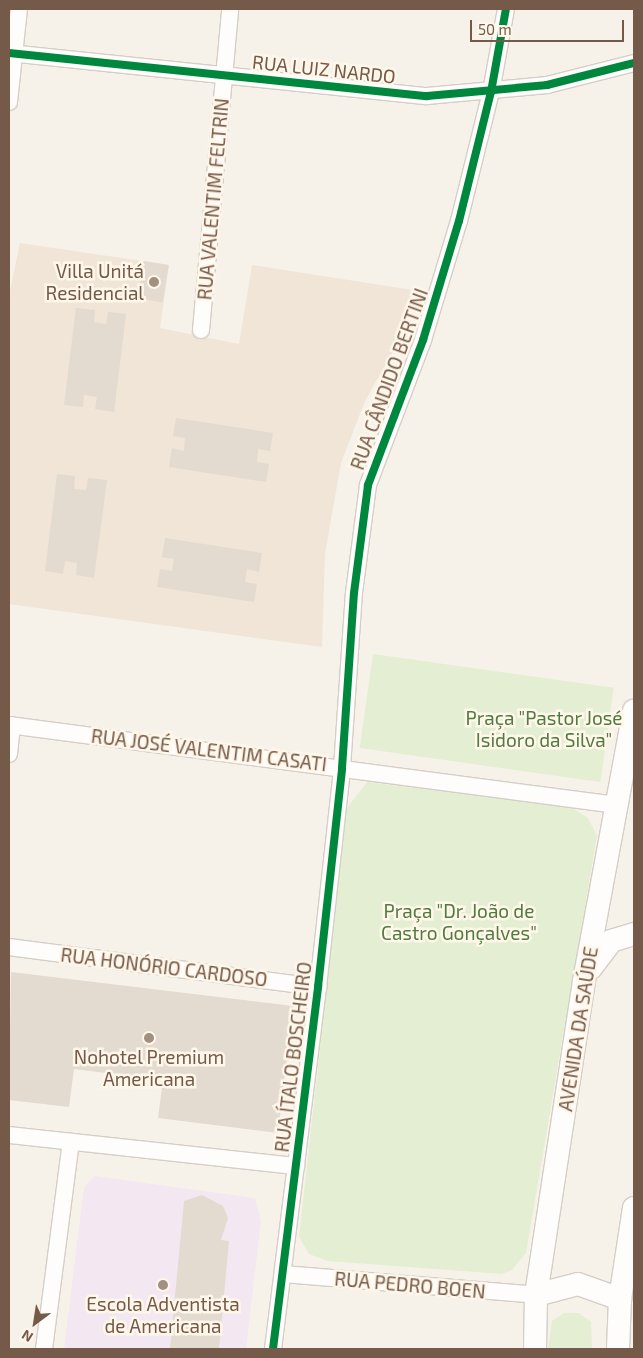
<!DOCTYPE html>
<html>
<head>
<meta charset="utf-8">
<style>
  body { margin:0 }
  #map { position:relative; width:643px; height:1358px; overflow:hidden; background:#f7f2e9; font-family:"Exo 2",sans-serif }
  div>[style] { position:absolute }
  .residential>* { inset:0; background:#f0e5d6 }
  .education>* { inset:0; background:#f3e8f2 }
  .green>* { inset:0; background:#e3eed3; transform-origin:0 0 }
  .building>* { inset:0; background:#e3dad0; transform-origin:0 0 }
  .roads { filter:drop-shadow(1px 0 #d6cec6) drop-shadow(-1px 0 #d6cec6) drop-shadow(0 1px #d6cec6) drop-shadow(0 -1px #d6cec6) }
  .minor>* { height:16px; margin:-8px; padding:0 8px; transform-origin:8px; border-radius:8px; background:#fefdfc }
  .secondary>* { height:22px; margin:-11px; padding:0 11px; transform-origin:11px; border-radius:11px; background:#fefdfc }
  .cycleway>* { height:8px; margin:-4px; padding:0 4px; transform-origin:4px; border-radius:4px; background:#00873e }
  .dots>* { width:14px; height:14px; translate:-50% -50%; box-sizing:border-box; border:2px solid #fff7ea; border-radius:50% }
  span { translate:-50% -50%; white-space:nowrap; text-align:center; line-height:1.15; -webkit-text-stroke:5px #fff7ea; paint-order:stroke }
  .street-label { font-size:19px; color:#755949 }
  .poi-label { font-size:19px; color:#755949 }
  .right { translate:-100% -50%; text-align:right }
  .park-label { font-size:19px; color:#527b41 }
  .frame { position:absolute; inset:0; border:10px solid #755949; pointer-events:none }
  .north { position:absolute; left:10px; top:1298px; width:50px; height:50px; -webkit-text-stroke:4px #fff7ea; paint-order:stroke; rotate:211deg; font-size:14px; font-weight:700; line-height:20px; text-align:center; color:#755949 }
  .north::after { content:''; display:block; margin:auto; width:18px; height:22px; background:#755949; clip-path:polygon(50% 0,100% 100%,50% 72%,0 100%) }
  .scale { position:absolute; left:470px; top:20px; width:154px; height:22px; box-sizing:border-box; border:2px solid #755949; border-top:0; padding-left:6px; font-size:15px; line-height:18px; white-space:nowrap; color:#755949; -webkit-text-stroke:4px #fff7ea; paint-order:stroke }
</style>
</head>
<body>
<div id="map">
  <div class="residential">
    <i style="clip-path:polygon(20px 243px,169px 265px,160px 328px,239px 344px,252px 265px,419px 291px,400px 339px,365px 401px,341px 463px,325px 554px,322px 647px,9px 604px,9px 296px)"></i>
  </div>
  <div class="education">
    <i style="clip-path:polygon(95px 1176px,255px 1198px,261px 1221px,246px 1349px,64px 1349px,84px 1187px)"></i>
  </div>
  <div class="green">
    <i style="left:373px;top:654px;width:243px;height:95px;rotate:8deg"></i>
    <i style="clip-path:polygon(367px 782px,571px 807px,588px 818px,597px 836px,526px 1253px,512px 1270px,502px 1274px,328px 1261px,309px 1254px,299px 1237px,347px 808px)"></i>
    <i style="clip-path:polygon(564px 1313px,579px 1313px,591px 1322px,592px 1349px,548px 1349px,552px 1321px)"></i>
  </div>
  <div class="building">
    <i style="left:144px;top:261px;width:25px;height:38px;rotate:9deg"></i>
    <i style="clip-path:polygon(76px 308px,95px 310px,94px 322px,106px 324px,108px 312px,126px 314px,114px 412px,95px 409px,97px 397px,84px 395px,83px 407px,64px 405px)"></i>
    <i style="clip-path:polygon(176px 418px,273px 433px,270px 451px,258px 449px,257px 462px,269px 464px,266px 482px,169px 467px,172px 448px,184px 451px,185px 438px,173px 436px)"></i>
    <i style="clip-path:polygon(57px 474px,75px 476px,74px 489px,86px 490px,88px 478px,107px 480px,94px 578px,76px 575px,77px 563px,65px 561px,63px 574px,45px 571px)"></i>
    <i style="clip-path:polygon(165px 538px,262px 553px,259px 572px,247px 569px,245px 582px,257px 584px,254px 602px,157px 587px,160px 569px,172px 571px,174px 559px,162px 557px)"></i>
    <i style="clip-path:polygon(11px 972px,293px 1006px,278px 1133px,158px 1118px,163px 1080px,74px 1069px,69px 1107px,9px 1100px)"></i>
    <i style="clip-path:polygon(202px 1195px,223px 1206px,228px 1218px,221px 1240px,229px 1241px,219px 1349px,170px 1349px,184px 1201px)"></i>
  </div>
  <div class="roads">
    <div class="minor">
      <i style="left:9px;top:53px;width:420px;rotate:5.9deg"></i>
      <i style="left:427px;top:96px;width:121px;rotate:-5.2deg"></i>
      <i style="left:547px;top:85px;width:90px;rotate:-14.2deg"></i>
      <i style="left:9px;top:102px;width:94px;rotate:-83.9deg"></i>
      <i style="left:201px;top:330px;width:322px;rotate:-84.8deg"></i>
      <i style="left:9px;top:725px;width:613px;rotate:7.5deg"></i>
      <i style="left:9px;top:754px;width:29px;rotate:-84deg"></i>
      <i style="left:9px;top:947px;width:312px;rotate:7.4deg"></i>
      <i style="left:9px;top:1135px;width:289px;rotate:6.2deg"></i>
      <i style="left:283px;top:1274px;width:254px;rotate:4.7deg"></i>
      <i style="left:44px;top:1349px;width:209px;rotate:-82.6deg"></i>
      <i style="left:273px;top:1349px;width:365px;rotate:-82.9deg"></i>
      <i style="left:318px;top:987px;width:220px;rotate:-83.7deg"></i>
      <i style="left:342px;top:768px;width:175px;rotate:-86.1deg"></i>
      <i style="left:354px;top:593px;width:109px;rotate:-82.6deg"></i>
      <i style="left:368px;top:485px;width:155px;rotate:-69.2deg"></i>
      <i style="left:423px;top:340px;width:124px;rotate:-73.2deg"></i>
      <i style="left:459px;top:221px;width:133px;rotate:-76.1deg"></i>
      <i style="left:491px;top:92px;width:84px;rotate:-79.8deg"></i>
    </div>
    <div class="secondary">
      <i style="left:591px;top:968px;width:34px;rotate:-53deg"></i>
      <i style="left:611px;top:941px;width:24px;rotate:-17deg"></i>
      <i style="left:536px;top:1295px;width:43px;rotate:-14.7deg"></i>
      <i style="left:578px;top:1284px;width:45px;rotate:19.7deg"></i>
      <i style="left:535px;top:1349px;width:54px;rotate:-88.9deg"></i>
      <i style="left:536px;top:1295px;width:318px;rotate:-81.3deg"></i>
      <i style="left:584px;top:981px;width:275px;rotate:-79.5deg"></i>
      <i style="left:618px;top:1349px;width:50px;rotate:-87.7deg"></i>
      <i style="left:620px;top:1299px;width:92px;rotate:-81.3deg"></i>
    </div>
  </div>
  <div class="cycleway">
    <i style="left:9px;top:53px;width:420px;rotate:5.9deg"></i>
    <i style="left:427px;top:96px;width:121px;rotate:-5.2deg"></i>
    <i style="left:547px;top:85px;width:90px;rotate:-14.2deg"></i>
    <i style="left:273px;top:1349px;width:365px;rotate:-82.9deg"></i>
    <i style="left:318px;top:987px;width:220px;rotate:-83.7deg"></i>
    <i style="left:342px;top:768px;width:175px;rotate:-86.1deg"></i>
    <i style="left:354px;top:593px;width:109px;rotate:-82.6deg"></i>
    <i style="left:368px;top:485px;width:155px;rotate:-69.2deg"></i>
    <i style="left:423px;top:340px;width:124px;rotate:-73.2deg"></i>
    <i style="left:459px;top:221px;width:133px;rotate:-76.1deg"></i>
    <i style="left:491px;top:92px;width:84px;rotate:-79.8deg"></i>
  </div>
  <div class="dots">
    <i style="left:154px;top:282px;background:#a28f81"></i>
    <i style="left:149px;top:1038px;background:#a28f81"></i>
    <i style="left:163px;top:1285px;background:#a28f81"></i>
  </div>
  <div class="street-label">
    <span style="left:324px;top:69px;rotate:6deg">RUA LUIZ NARDO</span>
    <span style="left:213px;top:199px;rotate:-85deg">RUA VALENTIM FELTRIN</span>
    <span style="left:389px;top:379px;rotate:-70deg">RUA CÂNDIDO BERTINI</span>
    <span style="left:209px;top:750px;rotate:7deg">RUA JOSÉ VALENTIM CASATI</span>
    <span style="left:164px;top:967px;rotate:7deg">RUA HONÓRIO CARDOSO</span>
    <span style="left:578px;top:1029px;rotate:-81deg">AVENIDA DA SAÚDE</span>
    <span style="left:293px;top:1057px;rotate:-83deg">RUA ÍTALO BOSCHEIRO</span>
    <span style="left:410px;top:1285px;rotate:5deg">RUA PEDRO BOEN</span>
  </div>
  <div class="poi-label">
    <span class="right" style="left:144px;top:282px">Villa Unitá<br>Residencial</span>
    <span style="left:149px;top:1068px">Nohotel Premium<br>Americana</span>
    <span style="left:163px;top:1315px">Escola Adventista<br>de Americana</span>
  </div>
  <div class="park-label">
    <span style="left:544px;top:729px">Praça "Pastor José<br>Isidoro da Silva"</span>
    <span style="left:459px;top:922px">Praça "Dr. João de<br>Castro Gonçalves"</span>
  </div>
  <div class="frame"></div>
  <div class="north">N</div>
  <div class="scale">50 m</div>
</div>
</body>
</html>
